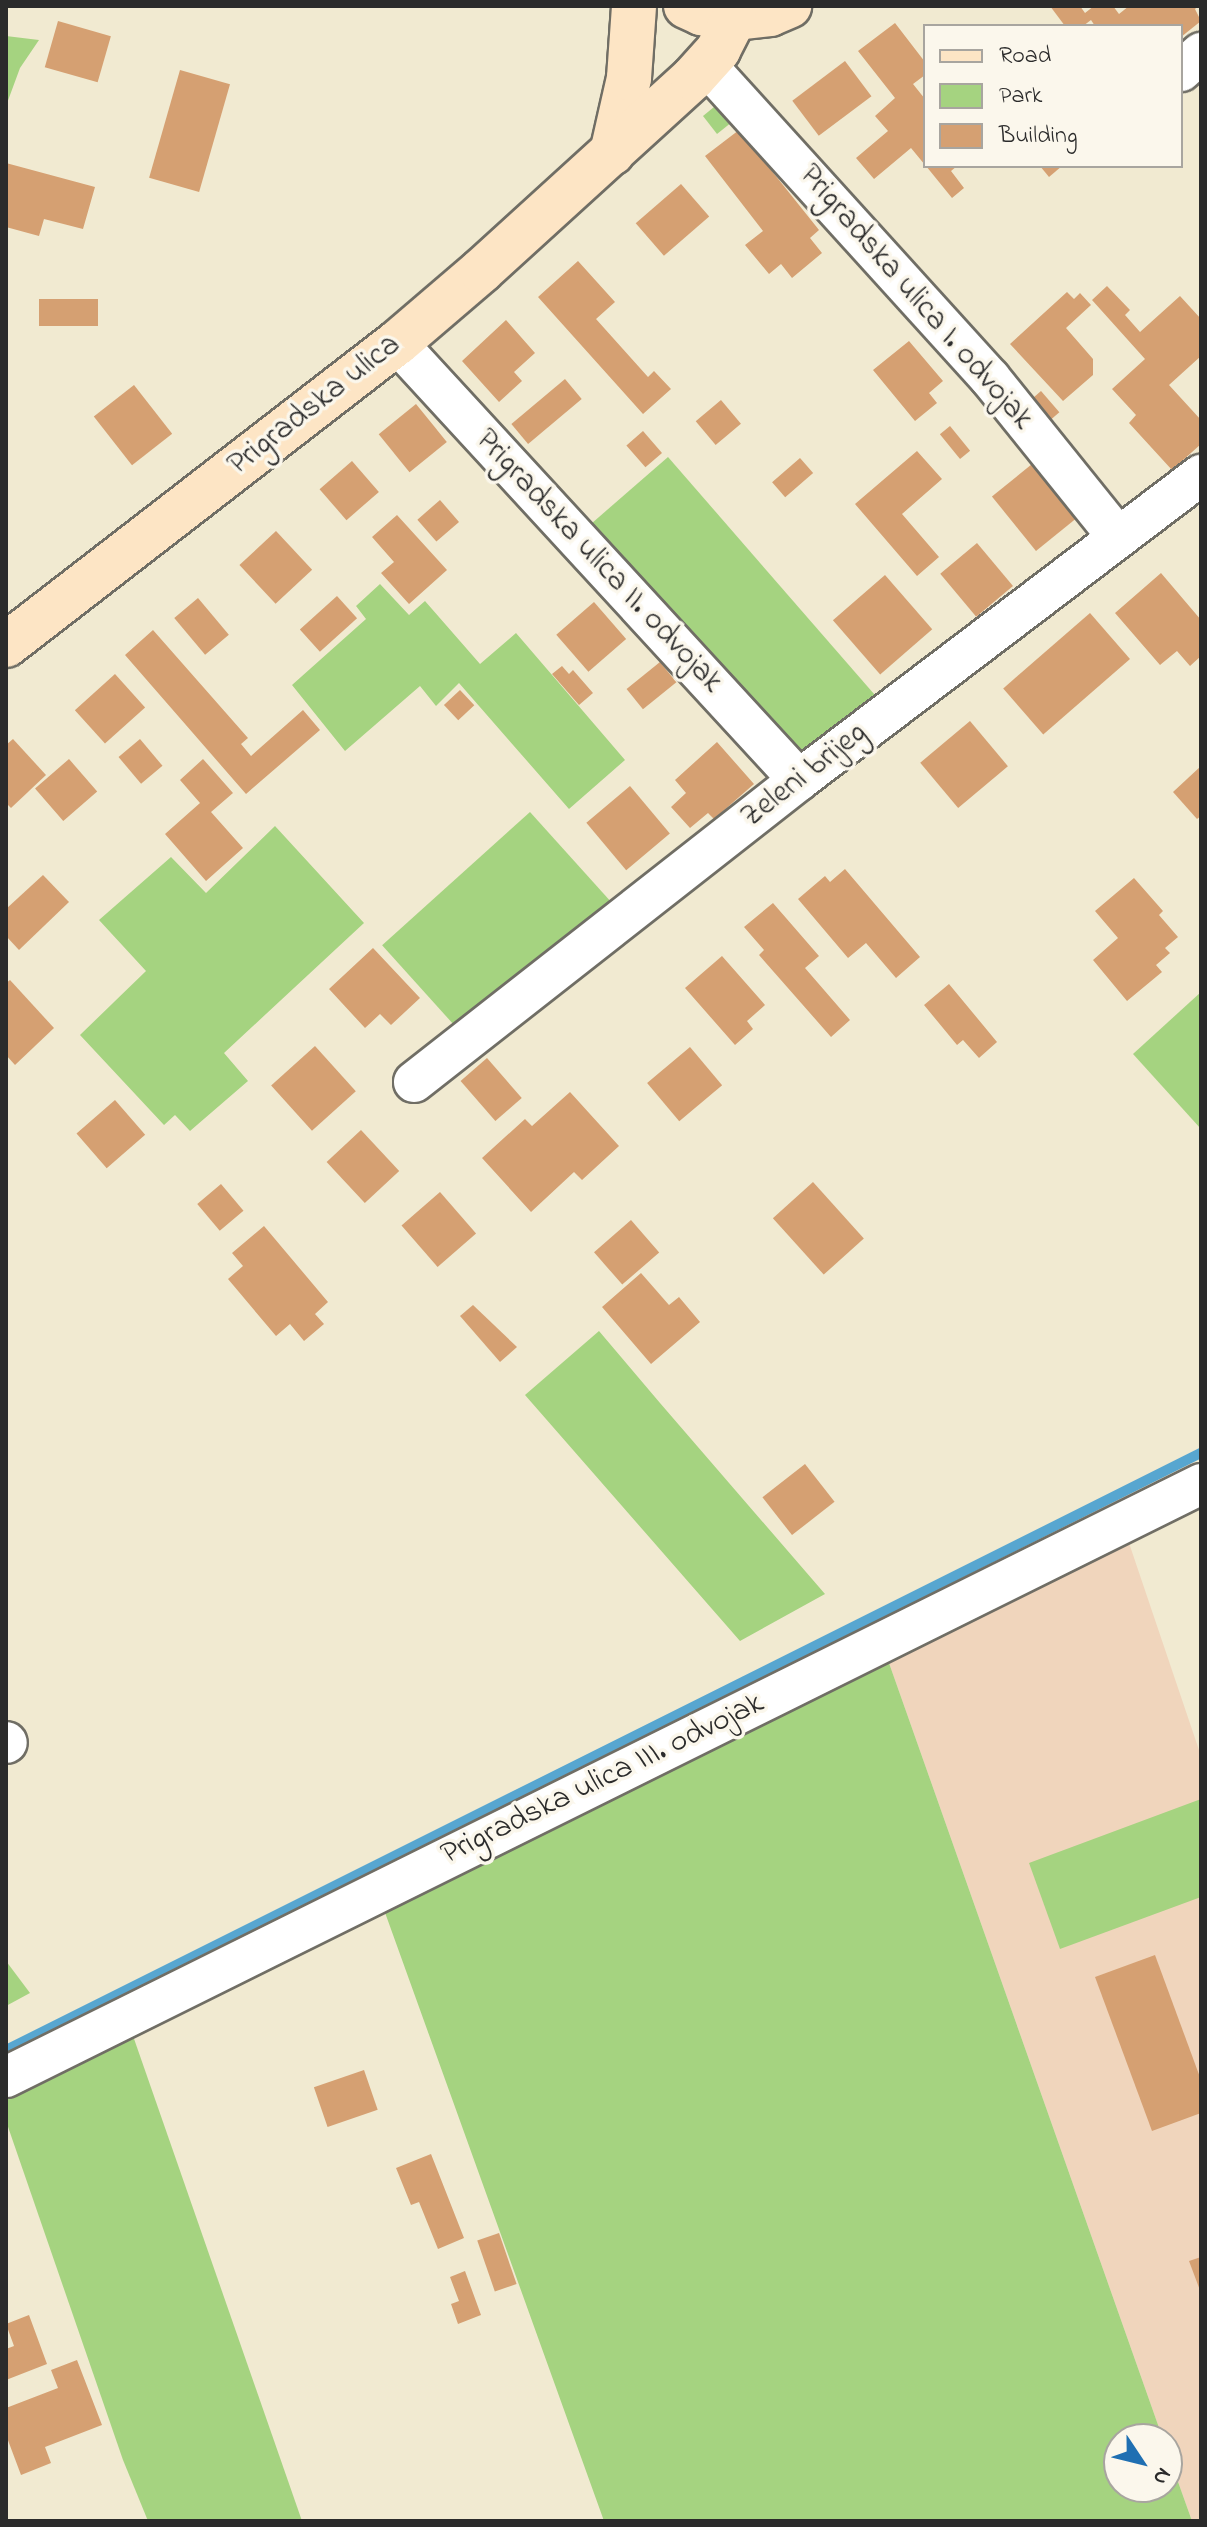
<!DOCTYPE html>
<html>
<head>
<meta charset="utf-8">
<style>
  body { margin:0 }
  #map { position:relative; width:1207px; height:2527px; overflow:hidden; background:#f1ead1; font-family:"Indie Flower",sans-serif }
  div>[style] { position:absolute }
  .built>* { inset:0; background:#f0d5bc }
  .green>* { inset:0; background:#a5d380; transform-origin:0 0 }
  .stream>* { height:10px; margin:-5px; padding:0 5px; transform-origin:5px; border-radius:5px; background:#57a6d0 }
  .building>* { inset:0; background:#d5a072; transform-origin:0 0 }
  .roads { filter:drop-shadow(2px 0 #706e65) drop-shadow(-2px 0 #706e65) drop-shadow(0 2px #706e65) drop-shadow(0 -2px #706e65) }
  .minor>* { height:40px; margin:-20px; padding:0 20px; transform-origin:20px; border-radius:20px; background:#fff }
  .secondary>* { height:44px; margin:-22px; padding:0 22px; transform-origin:22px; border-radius:22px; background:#fde5c5 }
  span { translate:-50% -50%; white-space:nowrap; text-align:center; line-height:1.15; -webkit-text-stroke:7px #fbf7ec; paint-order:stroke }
  .street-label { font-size:32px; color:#2b2b2b }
  .frame { position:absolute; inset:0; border:8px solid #2b2b2b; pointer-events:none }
  .legend { position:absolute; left:923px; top:24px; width:260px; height:144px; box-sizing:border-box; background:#fbf7ec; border:2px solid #a8a59f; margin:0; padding:10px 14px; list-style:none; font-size:24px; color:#2b2b2b }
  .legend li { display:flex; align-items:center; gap:16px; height:40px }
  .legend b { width:40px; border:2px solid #a8a59f }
  .north { position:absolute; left:1103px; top:2423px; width:80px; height:80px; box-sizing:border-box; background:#fbf7ec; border:2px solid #a8a59f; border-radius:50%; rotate:125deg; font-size:22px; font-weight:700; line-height:32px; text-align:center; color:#2b2b2b }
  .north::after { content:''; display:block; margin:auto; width:28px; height:36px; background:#1f6fb2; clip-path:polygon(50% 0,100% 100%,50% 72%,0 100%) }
</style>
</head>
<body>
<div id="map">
  <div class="built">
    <i style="clip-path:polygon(1128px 1540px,1201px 1756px,1201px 2521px,1192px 2521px,1167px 2451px,1167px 2439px,1163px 2439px,889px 1663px)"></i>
  </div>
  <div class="green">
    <i style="clip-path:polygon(6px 36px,39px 40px,20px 68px,6px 106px)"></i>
    <i style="clip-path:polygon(725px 98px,732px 122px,717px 134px,703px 116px)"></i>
    <i style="left:668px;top:457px;width:328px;height:104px;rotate:49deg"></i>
    <i style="clip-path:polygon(380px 584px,409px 615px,425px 601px,480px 664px,516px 633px,625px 760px,569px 809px,459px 683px,436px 706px,420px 686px,345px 751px,292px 685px,366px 619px,356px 606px)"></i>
    <i style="left:530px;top:812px;width:128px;height:199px;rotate:48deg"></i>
    <i style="clip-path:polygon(275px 826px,364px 923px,224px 1053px,248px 1081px,190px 1131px,175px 1115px,164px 1125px,80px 1035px,146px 971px,99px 920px,171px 857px,206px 893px)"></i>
    <i style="clip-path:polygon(1201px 992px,1201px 1129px,1133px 1054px)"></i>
    <i style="clip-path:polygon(599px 1331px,660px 1403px,825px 1594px,740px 1641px,525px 1395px)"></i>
    <i style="clip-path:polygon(889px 1663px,1163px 2439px,1119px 2439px,1119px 2487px,1167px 2487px,1167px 2451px,1192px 2521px,604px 2521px,383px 1907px)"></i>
    <i style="clip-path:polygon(1201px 1799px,1201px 1897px,1060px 1949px,1029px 1863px)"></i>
    <i style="clip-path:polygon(6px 1961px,30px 1993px,6px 2006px)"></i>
    <i style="clip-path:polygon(132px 2033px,302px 2521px,148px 2521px,123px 2460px,6px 2121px,6px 2097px)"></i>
  </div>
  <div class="stream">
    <i style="left:6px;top:2050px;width:1336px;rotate:-26.55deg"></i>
  </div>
  <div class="building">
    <i style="clip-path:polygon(1050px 6px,1080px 6px,1085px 13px,1094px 6px,1113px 6px,1119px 14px,1129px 6px,1198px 6px,1195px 9px,1201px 21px,1181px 37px,1181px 26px,1095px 26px,1091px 20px,1083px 26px,1065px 26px)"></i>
    <i style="left:58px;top:21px;width:55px;height:48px;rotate:16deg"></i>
    <i style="clip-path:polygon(895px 23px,925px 62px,925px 75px,913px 84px,925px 99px,925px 165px,911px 148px,874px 179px,856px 158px,888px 131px,875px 116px,895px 98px,858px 51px)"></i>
    <i style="left:845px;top:61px;width:44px;height:66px;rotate:53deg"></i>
    <i style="left:180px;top:70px;width:52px;height:112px;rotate:16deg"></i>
    <i style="clip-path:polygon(739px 130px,819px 230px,810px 238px,822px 253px,792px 278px,781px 264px,769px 274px,745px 245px,763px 231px,705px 156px)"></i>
    <i style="clip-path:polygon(6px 163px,95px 187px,83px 229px,44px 219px,39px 236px,6px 227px)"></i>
    <i style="clip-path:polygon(926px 166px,957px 166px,951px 171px,964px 188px,952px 198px)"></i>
    <i style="clip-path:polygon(1040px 166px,1062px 166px,1049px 177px)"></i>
    <i style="left:681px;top:184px;width:43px;height:60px;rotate:49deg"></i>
    <i style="clip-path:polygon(578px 261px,615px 302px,596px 319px,648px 377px,654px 371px,671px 389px,643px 414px,538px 297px)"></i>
    <i style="clip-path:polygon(1107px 286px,1130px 310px,1125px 315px,1140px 332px,1180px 296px,1201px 319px,1201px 356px,1169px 385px,1201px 420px,1201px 444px,1172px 470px,1129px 423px,1136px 415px,1112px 389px,1145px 359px,1092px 300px)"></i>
    <i style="clip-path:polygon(1067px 292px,1074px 299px,1080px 293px,1091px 305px,1066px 328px,1093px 359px,1093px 375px,1063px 401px,1010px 344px)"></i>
    <i style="left:39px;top:299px;width:59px;height:27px"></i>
    <i style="clip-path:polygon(506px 320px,535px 353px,514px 372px,522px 381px,499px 402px,462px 361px)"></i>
    <i style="clip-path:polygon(909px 341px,943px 381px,929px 393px,937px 403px,915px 421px,873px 370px)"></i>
    <i style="left:565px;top:379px;width:26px;height:70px;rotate:50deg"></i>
    <i style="left:134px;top:385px;width:62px;height:51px;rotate:52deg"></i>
    <i style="left:1041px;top:391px;width:28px;height:25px;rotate:49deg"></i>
    <i style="left:721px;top:400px;width:31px;height:33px;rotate:50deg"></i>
    <i style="left:416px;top:404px;width:49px;height:48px;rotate:51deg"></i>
    <i style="left:950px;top:426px;width:32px;height:13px;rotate:51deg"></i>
    <i style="left:643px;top:431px;width:29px;height:22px;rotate:49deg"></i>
    <i style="clip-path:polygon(917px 451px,942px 479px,902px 514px,939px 557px,917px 576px,855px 504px)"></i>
    <i style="left:800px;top:458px;width:20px;height:37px;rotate:49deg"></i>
    <i style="left:1037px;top:460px;width:70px;height:58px;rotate:51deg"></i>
    <i style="left:352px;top:461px;width:41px;height:43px;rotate:49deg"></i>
    <i style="left:440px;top:500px;width:29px;height:30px;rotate:49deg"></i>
    <i style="clip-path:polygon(397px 515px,447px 570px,409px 604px,381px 573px,394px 562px,372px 537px)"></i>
    <i style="left:276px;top:531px;width:53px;height:50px;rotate:47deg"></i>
    <i style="left:977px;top:543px;width:56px;height:48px;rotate:50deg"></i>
    <i style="clip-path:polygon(1161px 573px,1201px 620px,1201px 656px,1190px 666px,1177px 651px,1160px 665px,1115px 613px)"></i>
    <i style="left:885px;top:575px;width:72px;height:69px;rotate:49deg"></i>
    <i style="left:337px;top:596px;width:30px;height:50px;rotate:48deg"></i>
    <i style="left:198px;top:598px;width:48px;height:31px;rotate:50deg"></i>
    <i style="left:594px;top:602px;width:49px;height:50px;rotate:49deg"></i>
    <i style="left:1090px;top:613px;width:61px;height:115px;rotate:49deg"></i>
    <i style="clip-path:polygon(153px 630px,248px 738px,241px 744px,251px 756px,303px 710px,320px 730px,246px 794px,125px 655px)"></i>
    <i style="left:660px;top:662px;width:26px;height:43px;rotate:51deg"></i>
    <i style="clip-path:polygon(562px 666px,569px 674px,573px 670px,593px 693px,579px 705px,552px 674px)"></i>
    <i style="left:115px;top:674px;width:45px;height:54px;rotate:48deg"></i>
    <i style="left:460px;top:690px;width:21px;height:22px;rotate:47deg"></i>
    <i style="left:970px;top:721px;width:59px;height:65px;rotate:50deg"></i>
    <i style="clip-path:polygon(13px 739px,46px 775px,11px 808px,6px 803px,6px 745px)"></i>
    <i style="left:140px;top:739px;width:35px;height:28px;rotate:50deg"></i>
    <i style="clip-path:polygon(717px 742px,754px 784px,714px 819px,708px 813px,690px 828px,671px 807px,686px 793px,675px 780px)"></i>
    <i style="left:69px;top:759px;width:43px;height:45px;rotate:49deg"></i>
    <i style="clip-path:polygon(203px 759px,233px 793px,211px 812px,243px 848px,206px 881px,165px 834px,200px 803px,180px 780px)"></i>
    <i style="clip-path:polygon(1201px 766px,1201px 816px,1197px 819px,1173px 792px)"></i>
    <i style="left:630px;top:786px;width:62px;height:57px;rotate:50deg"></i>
    <i style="clip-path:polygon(845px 869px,920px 957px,896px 978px,866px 943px,848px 958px,798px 899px,825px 876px,830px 882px)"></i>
    <i style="clip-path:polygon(43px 875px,69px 902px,19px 950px,6px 936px,6px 909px)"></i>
    <i style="clip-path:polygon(1134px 878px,1163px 911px,1159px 915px,1178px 937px,1165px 948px,1170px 953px,1156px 965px,1162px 972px,1127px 1001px,1093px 960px,1118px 938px,1095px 911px)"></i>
    <i style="clip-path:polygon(773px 903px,819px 956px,805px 968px,850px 1020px,831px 1037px,759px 955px,764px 950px,744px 927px)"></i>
    <i style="clip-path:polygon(373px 948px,420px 998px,391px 1025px,380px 1014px,365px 1028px,329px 989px)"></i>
    <i style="clip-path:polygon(722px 956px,765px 1005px,747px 1021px,753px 1029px,735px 1045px,685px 988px)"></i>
    <i style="clip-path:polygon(10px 980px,54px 1028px,15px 1065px,6px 1055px,6px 983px)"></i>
    <i style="clip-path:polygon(949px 984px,997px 1042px,979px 1058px,963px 1040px,957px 1045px,924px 1005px)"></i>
    <i style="left:315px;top:1046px;width:61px;height:59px;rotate:48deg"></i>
    <i style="left:690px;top:1047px;width:50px;height:56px;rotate:50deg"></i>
    <i style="left:487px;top:1058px;width:53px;height:35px;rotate:49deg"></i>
    <i style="clip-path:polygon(570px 1092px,619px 1146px,582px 1180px,574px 1172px,531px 1212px,482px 1158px,525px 1119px,532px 1126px)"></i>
    <i style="left:115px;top:1100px;width:46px;height:51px;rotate:49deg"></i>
    <i style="left:361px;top:1130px;width:56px;height:47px;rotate:47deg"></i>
    <i style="left:813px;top:1182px;width:76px;height:54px;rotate:48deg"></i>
    <i style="left:221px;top:1184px;width:35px;height:31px;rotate:50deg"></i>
    <i style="left:440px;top:1192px;width:55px;height:51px;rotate:49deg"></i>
    <i style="left:631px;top:1220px;width:43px;height:49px;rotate:49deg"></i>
    <i style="clip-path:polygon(264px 1226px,328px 1302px,315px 1314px,324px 1324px,304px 1341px,290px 1324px,276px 1336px,228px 1279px,243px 1266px,232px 1253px)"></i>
    <i style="clip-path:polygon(641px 1273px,669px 1305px,679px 1297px,700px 1322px,651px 1364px,602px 1307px)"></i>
    <i style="clip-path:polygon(473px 1305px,517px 1347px,500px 1362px,460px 1316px)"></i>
    <i style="left:805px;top:1464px;width:48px;height:54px;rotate:52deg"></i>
    <i style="clip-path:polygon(1155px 1955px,1201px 2080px,1201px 2113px,1152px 2131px,1095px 1977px)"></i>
    <i style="left:364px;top:2070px;width:42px;height:53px;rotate:71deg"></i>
    <i style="clip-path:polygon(431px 2154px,464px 2238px,438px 2249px,419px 2202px,411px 2205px,396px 2168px)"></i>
    <i style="left:499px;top:2233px;width:54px;height:23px;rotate:71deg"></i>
    <i style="clip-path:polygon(1201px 2257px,1201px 2293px,1189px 2261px)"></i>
    <i style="clip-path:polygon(465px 2271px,481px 2315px,458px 2324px,451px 2304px,459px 2301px,450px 2277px)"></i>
    <i style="clip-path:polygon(29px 2315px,47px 2364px,6px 2380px,6px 2349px,14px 2346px,6px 2324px)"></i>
    <i style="clip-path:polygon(77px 2360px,102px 2425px,45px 2447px,51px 2463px,21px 2475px,6px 2435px,6px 2408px,58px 2388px,51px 2370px)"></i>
  </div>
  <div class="roads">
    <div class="minor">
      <i style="left:706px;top:65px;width:423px;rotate:47.8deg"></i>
      <i style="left:990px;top:378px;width:203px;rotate:51.2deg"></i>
      <i style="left:1181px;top:71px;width:27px;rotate:-42deg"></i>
      <i style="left:397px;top:343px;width:594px;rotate:47.39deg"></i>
      <i style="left:414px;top:1082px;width:489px;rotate:-38.1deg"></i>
      <i style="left:799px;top:780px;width:505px;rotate:-37.19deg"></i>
      <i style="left:6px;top:1742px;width:1px;rotate:45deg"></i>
      <i style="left:6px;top:2077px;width:1334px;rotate:-26.39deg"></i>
    </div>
    <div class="secondary">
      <i style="left:686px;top:6px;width:17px;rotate:25deg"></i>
      <i style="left:701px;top:13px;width:33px;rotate:9deg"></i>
      <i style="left:734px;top:18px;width:36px;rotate:-6deg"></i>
      <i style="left:770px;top:14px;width:21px;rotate:-23deg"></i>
      <i style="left:612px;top:153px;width:77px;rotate:-77.2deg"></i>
      <i style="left:629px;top:78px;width:72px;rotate:-86deg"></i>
      <i style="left:6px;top:645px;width:494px;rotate:-37.7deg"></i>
      <i style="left:397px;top:343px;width:111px;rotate:-40.6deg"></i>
      <i style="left:481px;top:271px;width:287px;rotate:-42.3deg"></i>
      <i style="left:693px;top:78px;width:38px;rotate:-48deg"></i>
      <i style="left:718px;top:50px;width:36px;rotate:-63deg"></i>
    </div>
  </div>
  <div class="street-label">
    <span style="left:915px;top:298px;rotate:49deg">Prigradska ulica I. odvojak</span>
    <span style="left:315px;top:406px;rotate:-38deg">Prigradska ulica</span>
    <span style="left:598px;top:562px;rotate:47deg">Prigradska ulica II. odvojak</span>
    <span style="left:805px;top:776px;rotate:-38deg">Zeleni brijeg</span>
    <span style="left:603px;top:1780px;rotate:-26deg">Prigradska ulica III. odvojak</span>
  </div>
  <div class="frame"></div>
  <ul class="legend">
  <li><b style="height:10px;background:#fde5c5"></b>Road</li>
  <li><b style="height:22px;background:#a5d380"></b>Park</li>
  <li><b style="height:22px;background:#d5a072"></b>Building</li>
  </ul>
  <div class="north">N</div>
</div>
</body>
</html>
